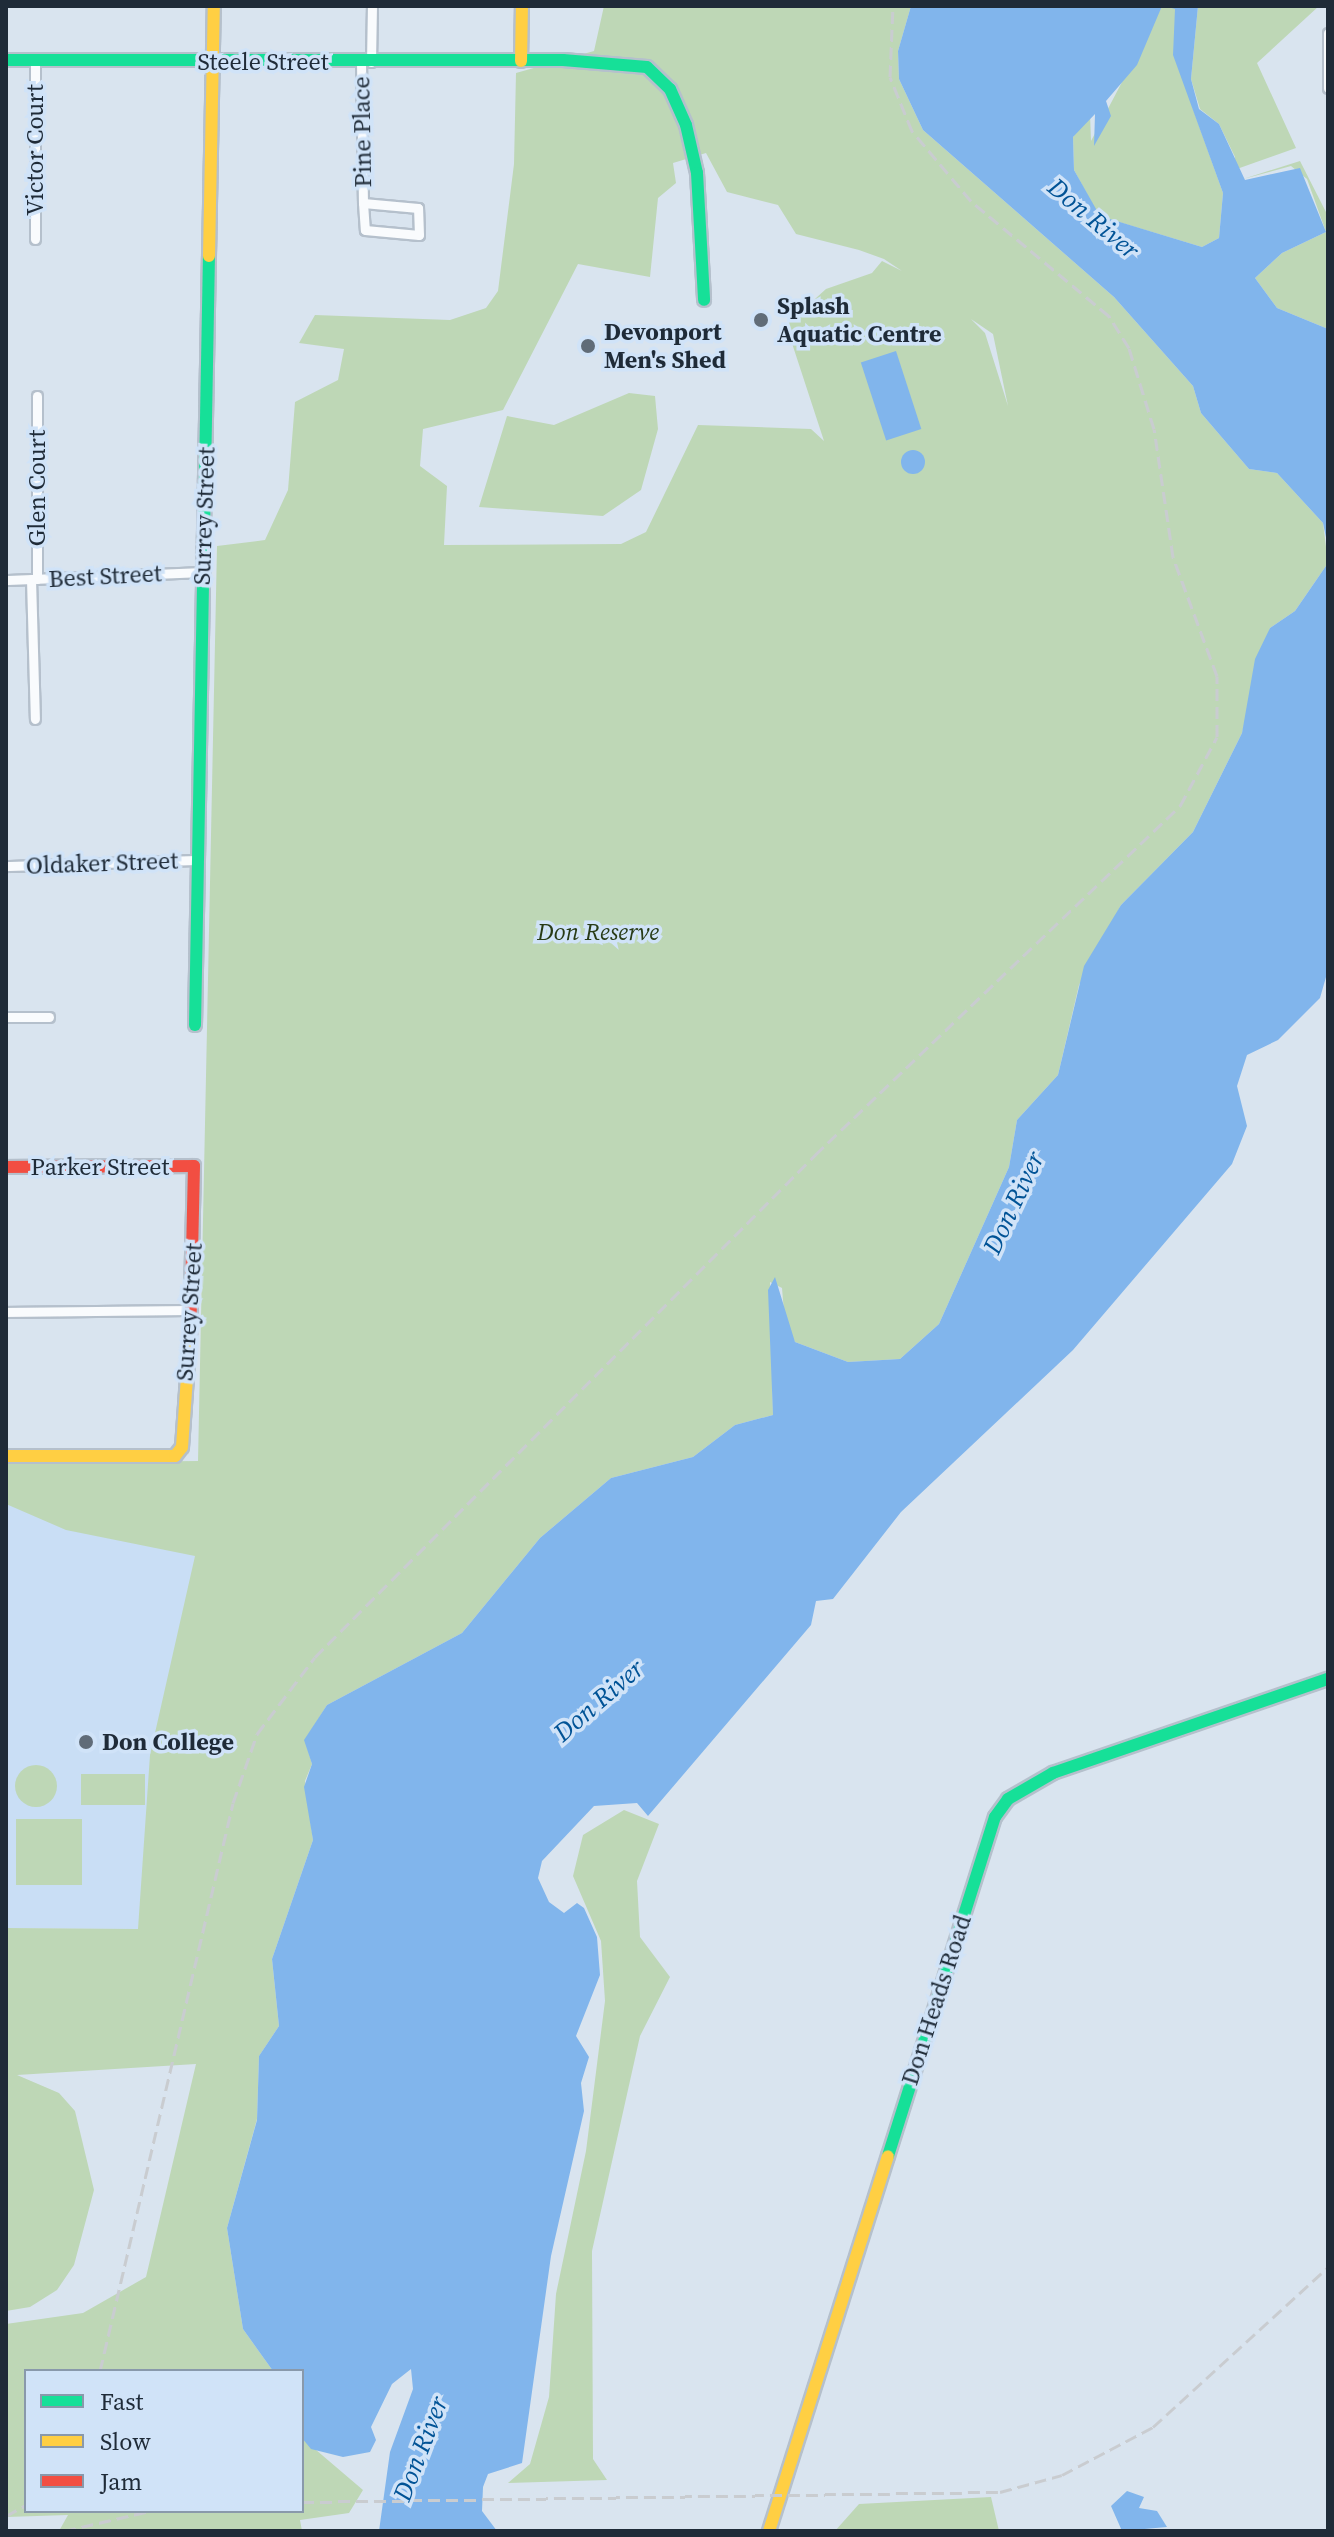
<!DOCTYPE html>
<html>
<head>
<meta charset="utf-8">
<style>
  body { margin:0 }
  #map { position:relative; width:1334px; height:2537px; overflow:hidden; background:#d9e4ef; font-family:"Source Serif 4",serif }
  div>[style] { position:absolute }
  .built>* { inset:0; background:#c9def5 }
  .green>* { inset:0; background:#bed7b6; transform-origin:0 0 }
  .round { border-radius:50% }
  .water>* { inset:0; background:#81b5ec; transform-origin:0 0 }
  .roads { filter:drop-shadow(2px 0 #b5c0cc) drop-shadow(-2px 0 #b5c0cc) drop-shadow(0 2px #b5c0cc) drop-shadow(0 -2px #b5c0cc) }
  .street>* { height:9px; margin:-4.5px; padding:0 4.5px; transform-origin:4.5px; border-radius:4.5px; background:#f9fbfd }
  .fast>* { height:12px; margin:-6px; padding:0 6px; transform-origin:6px; border-radius:6px; background:#16e098 }
  .slow>* { height:12px; margin:-6px; padding:0 6px; transform-origin:6px; border-radius:6px; background:#ffcf43 }
  .jam>* { height:12px; margin:-6px; padding:0 6px; transform-origin:6px; border-radius:6px; background:#f24e42 }
  .rail>* { height:3px; margin-top:-1.5px; transform-origin:0; background:repeating-linear-gradient(90deg,#c9ccd0 0 12px,transparent 0 18px) }
  .dots>* { width:22px; height:22px; translate:-50% -50%; box-sizing:border-box; border:4px solid #d0e3f8; border-radius:50% }
  span { translate:-50% -50%; white-space:nowrap; text-align:center; line-height:1.15; -webkit-text-stroke:7px #d0e3f8; paint-order:stroke }
  .street-label { font-size:24px; color:#1f2b38 }
  .poi-label { font-size:24px; color:#1f2b38; font-weight:700 }
  .left { translate:0 -50%; text-align:left }
  .park-label { font-size:24px; color:#283b16; font-style:italic }
  .water-label { font-size:26px; color:#015396; font-style:italic }
  .frame { position:absolute; inset:0; border:8px solid #1f2b38; pointer-events:none }
  .legend { position:absolute; left:24px; top:2369px; width:280px; height:144px; box-sizing:border-box; background:#d0e3f8; border:2px solid #8999ab; margin:0; padding:10px 14px; list-style:none; font-size:24px; color:#1f2b38 }
  .legend li { display:flex; align-items:center; gap:16px; height:40px }
  .legend b { width:40px; border:2px solid #8999ab }
</style>
</head>
<body>
<div id="map">
  <div class="built">
    <i style="clip-path:polygon(6px 1463px,195px 1556px,138px 1929px,6px 1928px)"></i>
  </div>
  <div class="green">
    <i style="clip-path:polygon(evenodd,604px 6px,911px 6px,898px 51px,899px 79px,923px 130px,1114px 297px,1193px 386px,1201px 413px,1249px 469px,1277px 473px,1323px 523px,1328px 563px,1295px 611px,1270px 628px,1242px 733px,1193px 832px,1121px 905px,1079px 985px,1058px 1075px,1017px 1120px,1009px 1167px,939px 1324px,900px 1359px,848px 1362px,795px 1342px,785px 1324px,782px 1288px,770px 1282px,773px 1415px,735px 1425px,693px 1457px,611px 1478px,540px 1538px,462px 1633px,327px 1705px,305px 1740px,312px 1764px,305px 1781px,313px 1840px,272px 1959px,279px 2026px,259px 2056px,257px 2119px,227px 2228px,243px 2329px,273px 2371px,26px 2371px,26px 2511px,302px 2511px,302px 2438px,363px 2490px,349px 2513px,300px 2520px,302px 2531px,59px 2531px,68px 2515px,6px 2517px,6px 2324px,83px 2313px,146px 2277px,196px 2064px,17px 2075px,59px 2093px,75px 2111px,94px 2190px,74px 2265px,57px 2290px,30px 2307px,6px 2311px,6px 1928px,138px 1929px,150px 1755px,195px 1556px,66px 1530px,6px 1504px,6px 1463px,198px 1461px,217px 546px,265px 540px,288px 490px,295px 402px,338px 380px,344px 349px,299px 343px,315px 315px,450px 320px,486px 308px,498px 291px,514px 164px,516px 73px,594px 51px,604px 6px,706px 153px,727px 192px,778px 205px,796px 234px,859px 250px,884px 259px,902px 271px,882px 261px,872px 273px,826px 289px,786px 325px,824px 441px,811px 429px,698px 425px,646px 532px,621px 544px,444px 545px,447px 486px,420px 466px,423px 429px,503px 410px,578px 264px,650px 277px,658px 198px,676px 183px,673px 163px,706px 153px,604px 6px,971px 319px,993px 334px,1008px 406px,985px 333px,971px 319px)"></i>
    <i style="clip-path:polygon(1162px 6px,1175px 8px,1192px 106px,1223px 193px,1219px 238px,1202px 247px,1099px 216px,1074px 170px,1073px 137px,1090px 113px,1091px 141px)"></i>
    <i style="clip-path:polygon(1198px 6px,1319px 6px,1257px 63px,1296px 148px,1234px 170px,1235px 157px,1219px 124px,1200px 109px,1191px 79px)"></i>
    <i style="clip-path:polygon(1300px 161px,1328px 216px,1328px 329px,1277px 308px,1255px 278px,1282px 253px,1326px 232px,1307px 179px,1291px 166px,1243px 179px)"></i>
    <i style="clip-path:polygon(629px 393px,655px 396px,658px 429px,641px 490px,603px 516px,479px 507px,507px 416px,554px 425px)"></i>
    <i class="round" style="left:15px;top:1765px;width:42px;height:42px"></i>
    <i style="left:81px;top:1774px;width:64px;height:31px"></i>
    <i style="clip-path:polygon(624px 1810px,659px 1824px,637px 1881px,640px 1937px,670px 1977px,640px 2036px,592px 2251px,593px 2459px,607px 2480px,508px 2483px,530px 2464px,549px 2397px,556px 2294px,586px 2151px,605px 2001px,601px 1941px,573px 1876px,583px 1835px)"></i>
    <i style="left:82px;top:1819px;width:66px;height:66px;rotate:90deg"></i>
    <i style="clip-path:polygon(991px 2497px,999px 2531px,835px 2531px,859px 2504px)"></i>
  </div>
  <div class="water">
    <i style="clip-path:polygon(911px 6px,1162px 6px,1137px 65px,1106px 101px,1111px 116px,1094px 146px,1095px 114px,1073px 137px,1074px 170px,1100px 216px,1202px 247px,1219px 238px,1223px 193px,1173px 55px,1175px 9px,1165px 6px,1198px 6px,1191px 79px,1199px 109px,1219px 124px,1245px 180px,1300px 168px,1326px 232px,1282px 253px,1255px 278px,1277px 308px,1328px 329px,1328px 547px,1323px 523px,1277px 473px,1249px 469px,1201px 413px,1193px 386px,1114px 297px,923px 130px,899px 79px,898px 51px)"></i>
    <i style="left:896px;top:351px;width:82px;height:37px;rotate:72deg"></i>
    <i class="round" style="left:901px;top:450px;width:24px;height:24px"></i>
    <i style="clip-path:polygon(1328px 563px,1328px 970px,1320px 998px,1278px 1040px,1247px 1055px,1237px 1086px,1247px 1126px,1232px 1164px,1073px 1350px,901px 1512px,833px 1599px,816px 1601px,811px 1625px,648px 1816px,637px 1803px,594px 1806px,542px 1861px,538px 1878px,549px 1902px,564px 1913px,577px 1903px,584px 1908px,597px 1937px,600px 1975px,576px 2036px,589px 2057px,581px 2083px,584px 2111px,551px 2256px,522px 2463px,488px 2474px,483px 2487px,482px 2511px,497px 2531px,379px 2531px,390px 2452px,413px 2389px,411px 2369px,392px 2384px,371px 2427px,376px 2440px,370px 2452px,343px 2457px,311px 2449px,302px 2438px,302px 2371px,273px 2371px,243px 2329px,227px 2228px,257px 2120px,259px 2056px,279px 2026px,272px 1959px,313px 1840px,304px 1787px,312px 1764px,304px 1740px,327px 1705px,462px 1633px,540px 1538px,611px 1478px,693px 1457px,735px 1425px,773px 1415px,768px 1290px,775px 1277px,795px 1342px,848px 1362px,900px 1359px,939px 1324px,1009px 1167px,1017px 1120px,1058px 1075px,1084px 966px,1121px 905px,1193px 832px,1242px 733px,1255px 659px,1270px 628px,1295px 611px)"></i>
    <i style="clip-path:polygon(1127px 2491px,1144px 2497px,1139px 2508px,1157px 2511px,1167px 2527px,1122px 2531px,1111px 2506px)"></i>
  </div>
  <div class="roads">
    <div class="street">
      <i style="left:1328px;top:33px;width:55px;rotate:90deg"></i>
      <i style="left:361px;top:62px;width:141px;rotate:89.2deg"></i>
      <i style="left:363px;top:203px;width:27px;rotate:86deg"></i>
      <i style="left:365px;top:230px;width:54px;rotate:5.3deg"></i>
      <i style="left:419px;top:235px;width:27px;rotate:-92deg"></i>
      <i style="left:418px;top:208px;width:55px;rotate:-174.8deg"></i>
      <i style="left:371px;top:62px;width:56px;rotate:-89deg"></i>
      <i style="left:35px;top:239px;width:179px;rotate:-90deg"></i>
      <i style="left:37px;top:396px;width:183px;rotate:90deg"></i>
      <i style="left:31px;top:579px;width:140px;rotate:88.4deg"></i>
      <i style="left:6px;top:580px;width:199px;rotate:-2.3deg"></i>
      <i style="left:6px;top:866px;width:193px;rotate:-1.8deg"></i>
      <i style="left:6px;top:1017px;width:43px"></i>
      <i style="left:7px;top:1312px;width:178px;rotate:-0.6deg"></i>
    </div>
    <div class="fast">
      <i style="left:6px;top:60px;width:557px"></i>
      <i style="left:563px;top:60px;width:84px;rotate:4.8deg"></i>
      <i style="left:647px;top:67px;width:32px;rotate:44deg"></i>
      <i style="left:670px;top:89px;width:39px;rotate:66deg"></i>
      <i style="left:686px;top:125px;width:49px;rotate:77.1deg"></i>
      <i style="left:697px;top:173px;width:127px;rotate:86.8deg"></i>
      <i style="left:195px;top:1025px;width:769px;rotate:-88.96deg"></i>
      <i style="left:888px;top:2156px;width:355px;rotate:-72.5deg"></i>
      <i style="left:995px;top:1817px;width:22px;rotate:-54deg"></i>
      <i style="left:1008px;top:1799px;width:52px;rotate:-30deg"></i>
      <i style="left:1053px;top:1773px;width:291px;rotate:-18.9deg"></i>
    </div>
    <div class="slow">
      <i style="left:521px;top:61px;width:55px;rotate:-89deg"></i>
      <i style="left:209px;top:256px;width:250px;rotate:-88.9deg"></i>
      <i style="left:6px;top:1456px;width:169px"></i>
      <i style="left:175px;top:1456px;width:11px;rotate:-52deg"></i>
      <i style="left:182px;top:1447px;width:111px;rotate:-85.9deg"></i>
      <i style="left:769px;top:2531px;width:393px;rotate:-72.4deg"></i>
    </div>
    <div class="jam">
      <i style="left:6px;top:1167px;width:188px;rotate:-0.3deg"></i>
      <i style="left:194px;top:1166px;width:170px;rotate:91.3deg"></i>
    </div>
  </div>
  <div class="rail">
    <i style="left:100px;top:2371px;width:583px;rotate:-76.82deg"></i>
    <i style="left:233px;top:1803px;width:73px;rotate:-70.8deg"></i>
    <i style="left:257px;top:1734px;width:96px;rotate:-53deg"></i>
    <i style="left:315px;top:1657px;width:709px;rotate:-45.11deg"></i>
    <i style="left:815px;top:1155px;width:505px;rotate:-43.72deg"></i>
    <i style="left:1180px;top:806px;width:78px;rotate:-61.8deg"></i>
    <i style="left:1217px;top:737px;width:61px;rotate:-90deg"></i>
    <i style="left:1217px;top:676px;width:127px;rotate:-110.3deg"></i>
    <i style="left:1173px;top:557px;width:129px;rotate:-98.4deg"></i>
    <i style="left:1154px;top:429px;width:85px;rotate:-107.2deg"></i>
    <i style="left:1129px;top:348px;width:38px;rotate:-122deg"></i>
    <i style="left:1109px;top:316px;width:180px;rotate:-140.2deg"></i>
    <i style="left:971px;top:201px;width:92px;rotate:-130.1deg"></i>
    <i style="left:912px;top:131px;width:58px;rotate:-112.2deg"></i>
    <i style="left:890px;top:77px;width:71px;rotate:-87.6deg"></i>
    <i style="left:302px;top:2502px;width:698px;rotate:-0.82deg"></i>
    <i style="left:1000px;top:2492px;width:64px;rotate:-15.3deg"></i>
    <i style="left:1062px;top:2475px;width:103px;rotate:-27.8deg"></i>
    <i style="left:1153px;top:2427px;width:237px;rotate:-42.4deg"></i>
    <i style="left:6px;top:2516px;width:23px;rotate:-29deg"></i>
    <i style="left:64px;top:2531px;width:88px;rotate:-13.1deg"></i>
  </div>
  <div class="dots">
    <i style="left:761px;top:320px;background:#606c78"></i>
    <i style="left:588px;top:346px;background:#606c78"></i>
    <i style="left:86px;top:1742px;background:#606c78"></i>
  </div>
  <div class="street-label">
    <span style="left:263px;top:62px">Steele Street</span>
    <span style="left:362px;top:132px;rotate:-91deg">Pine Place</span>
    <span style="left:35px;top:150px;rotate:-90deg">Victor Court</span>
    <span style="left:37px;top:488px;rotate:-90deg">Glen Court</span>
    <span style="left:204px;top:516px;rotate:-88deg">Surrey Street</span>
    <span style="left:105px;top:576px;rotate:-3deg">Best Street</span>
    <span style="left:102px;top:863px;rotate:-2deg">Oldaker Street</span>
    <span style="left:100px;top:1167px">Parker Street</span>
    <span style="left:189px;top:1312px;rotate:-86deg">Surrey Street</span>
    <span style="left:936px;top:2000px;rotate:-72deg">Don Heads Road</span>
  </div>
  <div class="poi-label">
    <span class="left" style="left:777px;top:320px">Splash<br>Aquatic Centre</span>
    <span class="left" style="left:604px;top:346px">Devonport<br>Men's Shed</span>
    <span class="left" style="left:102px;top:1742px">Don College</span>
  </div>
  <div class="park-label">
    <span style="left:598px;top:932px">Don Reserve</span>
  </div>
  <div class="water-label">
    <span style="left:1093px;top:219px;rotate:40deg">Don River</span>
    <span style="left:1014px;top:1203px;rotate:-65deg">Don River</span>
    <span style="left:599px;top:1701px;rotate:-41deg">Don River</span>
    <span style="left:421px;top:2449px;rotate:-69deg">Don River</span>
  </div>
  <div class="frame"></div>
  <ul class="legend">
  <li><b style="height:10px;background:#16e098"></b>Fast</li>
  <li><b style="height:10px;background:#ffcf43"></b>Slow</li>
  <li><b style="height:10px;background:#f24e42"></b>Jam</li>
  </ul>
</div>
</body>
</html>
